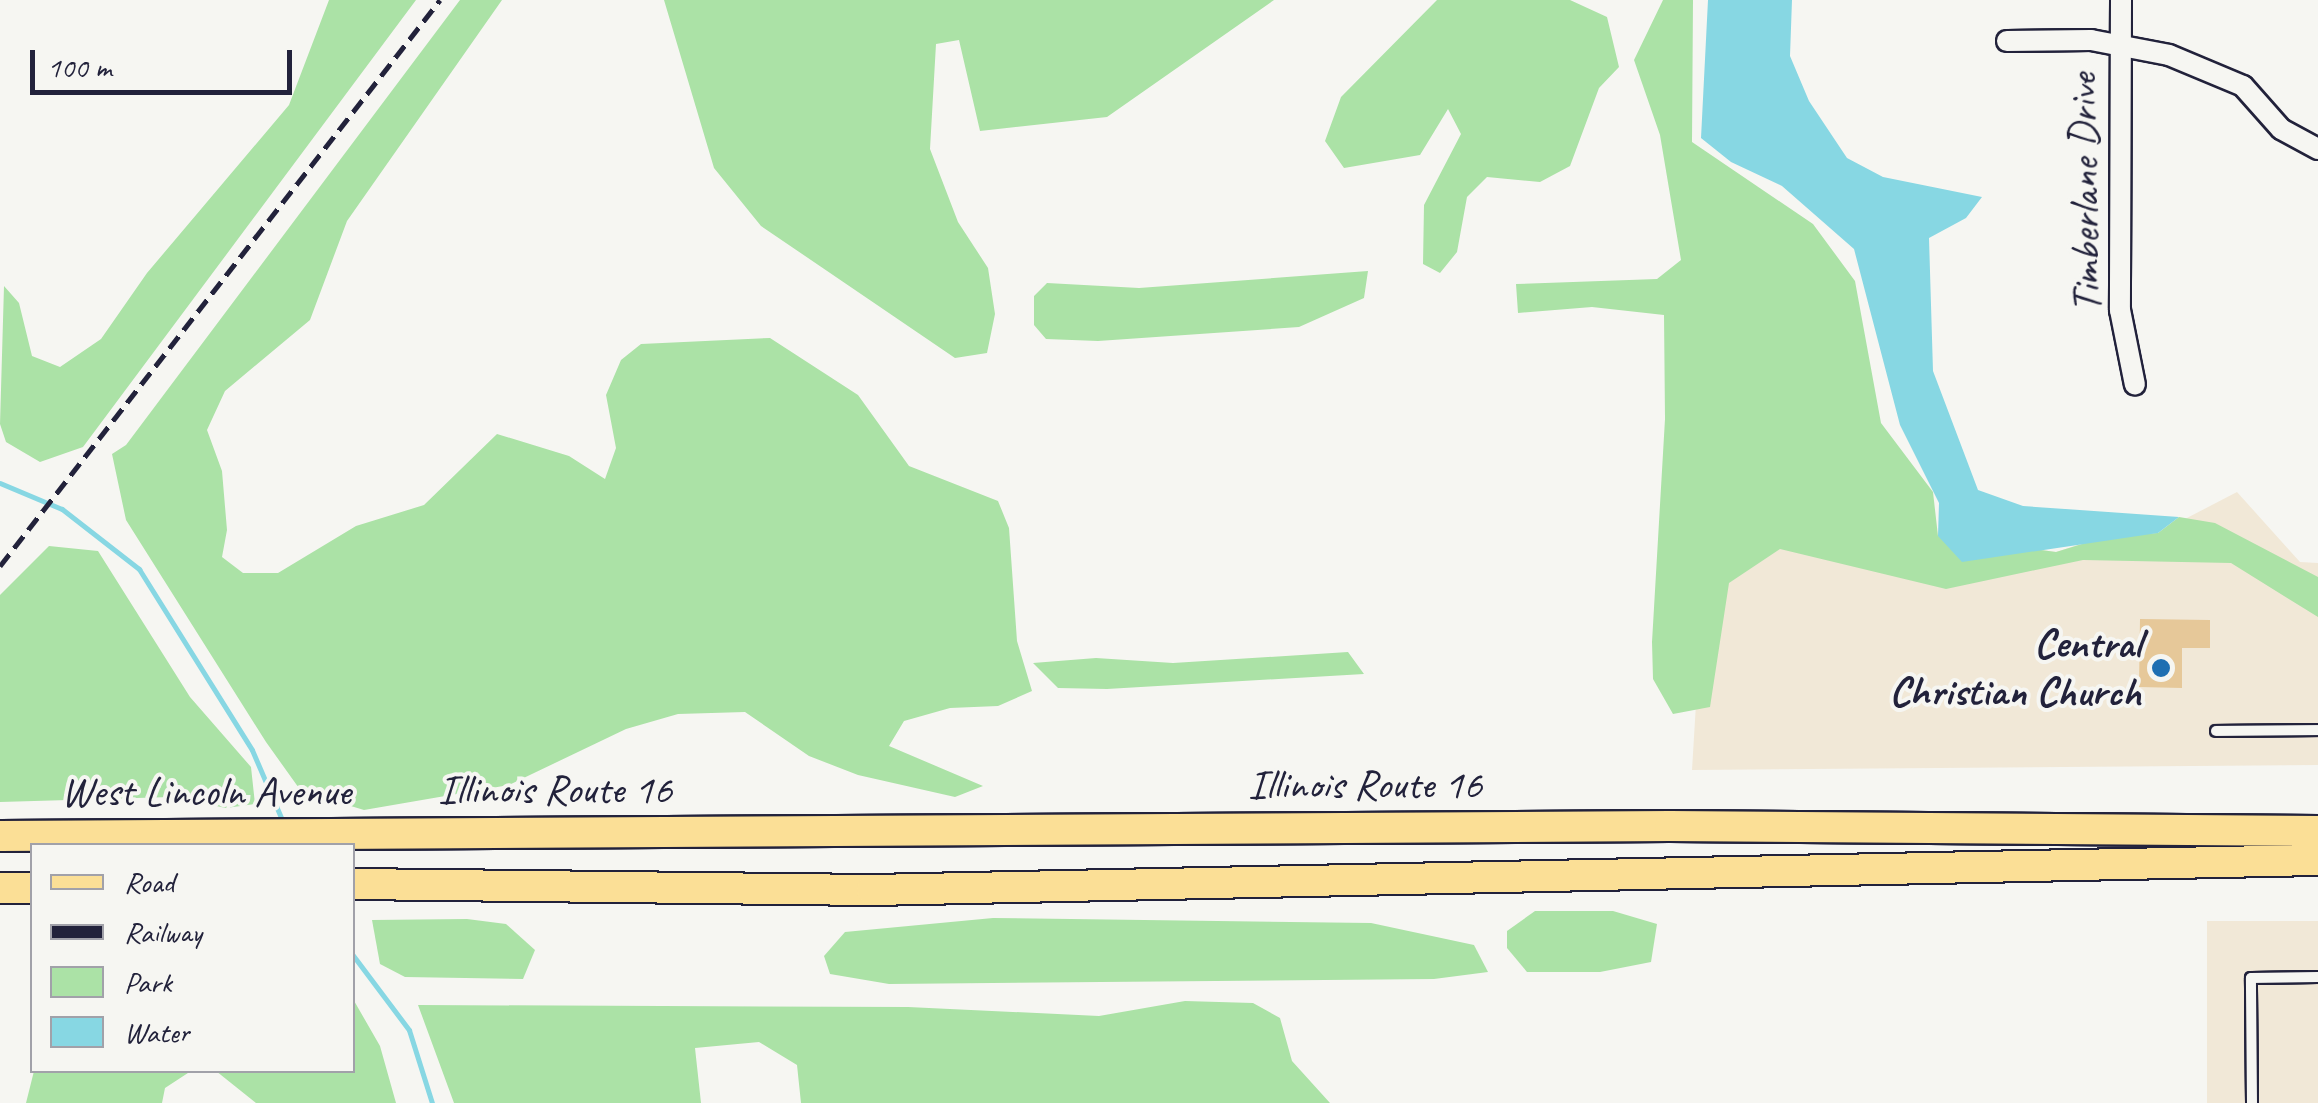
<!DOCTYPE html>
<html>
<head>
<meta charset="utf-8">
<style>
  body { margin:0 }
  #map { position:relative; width:2318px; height:1103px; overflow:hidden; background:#f6f6f2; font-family:Caveat,sans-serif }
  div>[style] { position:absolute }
  .built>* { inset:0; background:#f1e8d7; transform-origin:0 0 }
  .green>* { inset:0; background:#abe2a6 }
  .water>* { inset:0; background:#87d7e3 }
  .stream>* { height:5px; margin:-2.5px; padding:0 2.5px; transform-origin:2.5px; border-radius:2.5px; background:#87d7e3 }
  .building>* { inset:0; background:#e6c899 }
  .roads { filter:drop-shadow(2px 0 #22223b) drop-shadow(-2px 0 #22223b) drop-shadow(0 2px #22223b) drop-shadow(0 -2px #22223b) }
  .lane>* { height:10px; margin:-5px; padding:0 5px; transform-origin:5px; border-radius:5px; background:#f6f6f2 }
  .street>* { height:20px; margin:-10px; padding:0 10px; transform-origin:10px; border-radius:10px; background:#f6f6f2 }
  .primary>* { height:30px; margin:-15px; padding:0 15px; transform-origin:15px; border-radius:15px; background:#fbdf96 }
  .rail>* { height:5px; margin-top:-2.5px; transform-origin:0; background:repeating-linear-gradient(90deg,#22223b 0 15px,transparent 0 23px) }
  .dots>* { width:28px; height:28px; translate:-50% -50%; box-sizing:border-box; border:5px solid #f6f6f2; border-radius:50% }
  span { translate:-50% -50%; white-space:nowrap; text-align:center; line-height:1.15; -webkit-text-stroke:8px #f6f6f2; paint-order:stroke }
  .street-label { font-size:42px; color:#22223b }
  .poi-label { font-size:42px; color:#22223b; font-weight:700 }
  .right { translate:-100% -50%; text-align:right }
  .legend { position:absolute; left:30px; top:843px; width:325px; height:230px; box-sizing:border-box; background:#f6f6f2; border:2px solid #a1a1a9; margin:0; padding:12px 18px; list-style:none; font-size:30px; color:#22223b }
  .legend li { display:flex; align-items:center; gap:20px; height:50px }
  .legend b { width:50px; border:2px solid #a1a1a9 }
  .scale { position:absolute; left:30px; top:50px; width:262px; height:45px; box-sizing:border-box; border:5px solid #22223b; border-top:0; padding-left:12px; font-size:30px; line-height:35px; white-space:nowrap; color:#22223b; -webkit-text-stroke:8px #f6f6f2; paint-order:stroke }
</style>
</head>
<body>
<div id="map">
  <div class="built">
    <i style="clip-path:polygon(2237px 492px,2300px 562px,2318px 563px,2318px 765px,1692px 770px,1706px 538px,1938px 536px,2056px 552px,2103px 537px,2158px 533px)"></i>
    <i style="left:2318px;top:921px;width:182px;height:111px;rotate:90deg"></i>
  </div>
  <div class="green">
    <i style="clip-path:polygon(329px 0,416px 0,83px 447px,40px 462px,6px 442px,0 424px,4px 286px,19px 303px,32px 356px,60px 367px,101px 339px,147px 273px,289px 105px)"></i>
    <i style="clip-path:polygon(460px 0,502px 0,347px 221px,310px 320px,225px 391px,207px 430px,222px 471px,227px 530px,222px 557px,243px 573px,278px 573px,356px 526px,424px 505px,497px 434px,569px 456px,605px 479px,616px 448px,606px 395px,621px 360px,641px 344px,770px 338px,858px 395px,909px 466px,998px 501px,1009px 528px,1017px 641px,1032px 691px,998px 706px,950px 708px,904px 721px,889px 746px,983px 786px,955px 797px,858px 775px,809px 756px,745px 712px,678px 714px,626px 729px,509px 785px,364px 810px,301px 791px,266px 742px,126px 520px,112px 454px,126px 445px)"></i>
    <i style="clip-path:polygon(664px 0,1274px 0,1107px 117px,980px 131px,959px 40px,936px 44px,930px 149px,958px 222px,988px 268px,995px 314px,987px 353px,955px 358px,761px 226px,714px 168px)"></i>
    <i style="clip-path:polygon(1437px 0,1570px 0,1607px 17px,1619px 67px,1599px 88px,1570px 166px,1540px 182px,1487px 177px,1467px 197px,1457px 252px,1440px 273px,1423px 264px,1424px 205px,1461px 134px,1448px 109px,1420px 155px,1344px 168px,1325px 141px,1341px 97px)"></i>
    <i style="clip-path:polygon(1663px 0,1693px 0,1692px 142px,1813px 224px,1855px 281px,1881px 423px,1933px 492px,1938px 536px,2056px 552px,2108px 536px,2158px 533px,2179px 517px,2215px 523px,2318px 577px,2318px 617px,2231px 563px,2083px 560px,1946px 589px,1780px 549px,1729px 583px,1710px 707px,1673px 714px,1653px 679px,1652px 642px,1665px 419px,1664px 315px,1592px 307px,1518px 313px,1516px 284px,1657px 279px,1681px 260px,1660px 135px,1634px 60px)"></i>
    <i style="clip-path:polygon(1368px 271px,1364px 298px,1299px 327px,1098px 341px,1046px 339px,1034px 325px,1034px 296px,1047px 283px,1139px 288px)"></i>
    <i style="clip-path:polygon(49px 546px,98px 551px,190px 697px,251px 767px,255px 804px,226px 808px,171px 797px,0 802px,0 595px)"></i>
    <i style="clip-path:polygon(1348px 652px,1364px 674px,1107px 689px,1058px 688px,1033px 663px,1096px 658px,1173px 663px)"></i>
    <i style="clip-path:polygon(1535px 911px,1613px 911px,1657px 924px,1651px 962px,1600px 972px,1527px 972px,1507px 948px,1507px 931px)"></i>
    <i style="clip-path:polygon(993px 918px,1371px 923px,1474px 945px,1488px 972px,1434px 979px,889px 984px,830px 974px,824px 956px,845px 932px)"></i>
    <i style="clip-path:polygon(467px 919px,506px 924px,535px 950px,523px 979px,405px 977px,380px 964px,372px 920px)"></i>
    <i style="clip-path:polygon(353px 999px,380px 1046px,396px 1103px,256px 1103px,216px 1071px,352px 1070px)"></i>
    <i style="clip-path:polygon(1185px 1001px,1253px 1003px,1280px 1018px,1292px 1061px,1330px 1103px,801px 1103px,797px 1065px,759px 1042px,695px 1048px,701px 1103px,454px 1103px,418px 1005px,908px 1007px,1099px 1016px)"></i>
    <i style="clip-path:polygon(34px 1071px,34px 1070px,191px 1071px,165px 1088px,162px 1103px,26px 1103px)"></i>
  </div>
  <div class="water">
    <i style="clip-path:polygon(1708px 0,1792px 0,1790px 56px,1809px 101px,1847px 158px,1883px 177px,1982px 197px,1966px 218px,1929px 238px,1933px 371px,1978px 490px,2023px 506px,2179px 517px,2158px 533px,1962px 562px,1938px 536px,1939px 503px,1900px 425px,1854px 249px,1782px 186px,1731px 162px,1701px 138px)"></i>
  </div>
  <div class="stream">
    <i style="left:0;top:483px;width:67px;rotate:22.8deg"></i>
    <i style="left:62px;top:509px;width:98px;rotate:37.9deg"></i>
    <i style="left:139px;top:569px;width:213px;rotate:58deg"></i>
    <i style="left:252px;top:750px;width:78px;rotate:66.7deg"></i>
    <i style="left:352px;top:954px;width:95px;rotate:53.1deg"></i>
    <i style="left:409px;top:1030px;width:77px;rotate:72.5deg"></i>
  </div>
  <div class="building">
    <i style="clip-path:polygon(2140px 619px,2210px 620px,2210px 648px,2182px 648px,2182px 688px,2139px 687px)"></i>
  </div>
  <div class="roads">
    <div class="lane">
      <i style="left:2216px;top:731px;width:102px;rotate:-0.6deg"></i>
      <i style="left:2252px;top:1103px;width:125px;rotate:-90.5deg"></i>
      <i style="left:2251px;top:978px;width:67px;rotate:-0.9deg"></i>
    </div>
    <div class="street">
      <i style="left:2121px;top:0;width:310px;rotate:90.2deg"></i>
      <i style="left:2120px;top:310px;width:76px;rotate:78.7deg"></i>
      <i style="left:2007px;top:41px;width:84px;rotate:-0.7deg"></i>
      <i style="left:2091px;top:40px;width:79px;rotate:10.9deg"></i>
      <i style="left:2169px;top:55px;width:80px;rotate:22.7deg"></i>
      <i style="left:2243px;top:86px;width:57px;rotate:48.5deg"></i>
      <i style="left:2281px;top:129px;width:42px;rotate:28.4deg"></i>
    </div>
    <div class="primary">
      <i style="left:0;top:836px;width:1670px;rotate:-0.34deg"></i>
      <i style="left:1670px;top:826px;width:648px;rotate:0.44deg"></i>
      <i style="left:352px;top:884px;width:520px;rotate:0.66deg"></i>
      <i style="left:872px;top:890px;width:1446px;rotate:-1.19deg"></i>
      <i style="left:0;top:888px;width:32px"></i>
    </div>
  </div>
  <div class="rail">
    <i style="left:0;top:566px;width:717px;rotate:-52.14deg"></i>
  </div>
  <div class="dots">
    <i style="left:2161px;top:668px;background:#1f6fb2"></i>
  </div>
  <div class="street-label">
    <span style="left:2085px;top:193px;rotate:-91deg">Timberlane Drive</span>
    <span style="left:1365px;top:785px">Illinois Route 16</span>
    <span style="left:555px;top:790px">Illinois Route 16</span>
    <span style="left:206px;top:792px">West Lincoln Avenue</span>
  </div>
  <div class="poi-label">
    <span class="right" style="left:2141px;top:668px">Central<br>Christian Church</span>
  </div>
  <ul class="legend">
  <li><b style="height:12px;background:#fbdf96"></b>Road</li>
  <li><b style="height:12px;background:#22223b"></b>Railway</li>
  <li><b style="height:28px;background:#abe2a6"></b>Park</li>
  <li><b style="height:28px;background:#87d7e3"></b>Water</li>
  </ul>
  <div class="scale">100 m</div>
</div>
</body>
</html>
